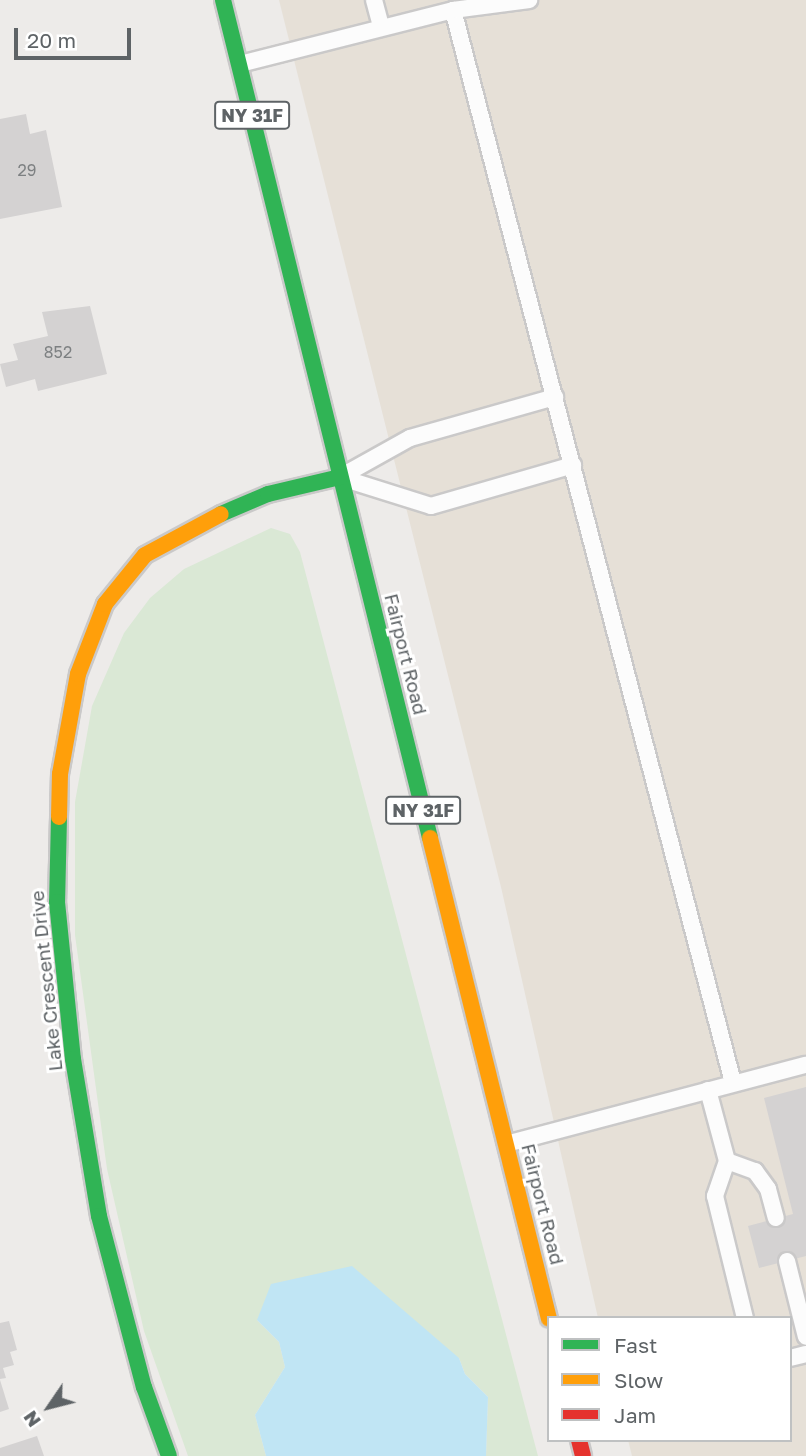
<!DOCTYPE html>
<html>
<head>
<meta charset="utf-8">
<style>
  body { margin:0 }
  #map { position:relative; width:806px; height:1456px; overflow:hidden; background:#edebe9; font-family:"Golos Text",sans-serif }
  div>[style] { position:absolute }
  .commercial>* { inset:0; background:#e6e0d7 }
  .green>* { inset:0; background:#dae8d5 }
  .water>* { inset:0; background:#c0e5f4 }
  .building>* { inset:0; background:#d4d2d2 }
  .roads { filter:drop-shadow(2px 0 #cac9c9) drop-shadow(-2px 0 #cac9c9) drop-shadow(0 2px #cac9c9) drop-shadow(0 -2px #cac9c9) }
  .lane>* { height:16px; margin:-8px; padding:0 8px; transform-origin:8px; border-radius:8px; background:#fcfcfc }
  .fast>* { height:16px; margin:-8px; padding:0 8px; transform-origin:8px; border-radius:8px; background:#30b455 }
  .slow>* { height:16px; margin:-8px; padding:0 8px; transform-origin:8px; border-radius:8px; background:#ff9f0a }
  .jam>* { height:16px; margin:-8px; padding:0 8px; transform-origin:8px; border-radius:8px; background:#e5322d }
  span { translate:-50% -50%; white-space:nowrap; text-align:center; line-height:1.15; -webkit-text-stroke:6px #fff; paint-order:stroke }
  .number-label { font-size:16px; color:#7d8082 }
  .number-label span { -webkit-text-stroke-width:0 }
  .shield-label span { padding:2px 5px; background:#fff; border:2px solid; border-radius:5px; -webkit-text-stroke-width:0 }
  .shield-label { font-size:18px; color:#5e6366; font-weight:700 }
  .street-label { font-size:19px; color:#5e6366 }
  .legend { position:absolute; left:547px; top:1316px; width:245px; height:126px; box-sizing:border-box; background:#fff; border:2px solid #bfc1c2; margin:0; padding:9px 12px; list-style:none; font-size:21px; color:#5e6366 }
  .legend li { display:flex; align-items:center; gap:14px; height:35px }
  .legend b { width:35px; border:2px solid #bfc1c2 }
  .north { position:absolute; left:14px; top:1372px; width:70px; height:70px; -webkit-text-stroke:5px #fff; paint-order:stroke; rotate:235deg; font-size:19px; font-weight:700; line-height:28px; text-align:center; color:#5e6366 }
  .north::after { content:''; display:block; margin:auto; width:24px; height:32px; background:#5e6366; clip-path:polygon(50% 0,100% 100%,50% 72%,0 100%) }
  .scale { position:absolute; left:14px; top:28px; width:117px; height:32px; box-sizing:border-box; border:4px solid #5e6366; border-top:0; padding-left:9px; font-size:21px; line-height:24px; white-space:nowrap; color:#5e6366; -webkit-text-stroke:5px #fff; paint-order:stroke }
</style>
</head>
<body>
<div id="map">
  <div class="commercial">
    <i style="clip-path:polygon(279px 0,806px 0,806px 1456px,632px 1456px,628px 1440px,790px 1440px,790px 1318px,598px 1318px,501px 887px)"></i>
  </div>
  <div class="green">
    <i style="clip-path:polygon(271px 528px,290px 534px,300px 552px,538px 1456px,486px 1456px,488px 1397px,465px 1374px,459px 1358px,257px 1320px,279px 1342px,285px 1367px,255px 1415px,266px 1456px,188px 1456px,144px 1331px,107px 1169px,75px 935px,75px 802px,92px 706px,124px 633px,150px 598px,184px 569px)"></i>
  </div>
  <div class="water">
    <i style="clip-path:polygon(352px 1266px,459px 1358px,465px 1374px,488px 1397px,486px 1456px,266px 1456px,255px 1415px,285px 1367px,279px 1342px,257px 1320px,271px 1284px)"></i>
  </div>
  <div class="building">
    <i style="clip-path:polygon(26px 114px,30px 134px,46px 130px,62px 207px,0 219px,0 119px)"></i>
    <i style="clip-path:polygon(90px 306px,107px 374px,38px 391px,35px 379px,6px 387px,0 364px,18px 360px,13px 344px,48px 336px,42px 312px)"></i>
    <i style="clip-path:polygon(806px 1087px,806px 1256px,759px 1268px,748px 1226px,793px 1214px,764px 1098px)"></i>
    <i style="clip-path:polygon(9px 1321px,17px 1350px,10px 1352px,14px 1365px,3px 1368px,6px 1378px,0 1379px,0 1323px)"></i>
    <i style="clip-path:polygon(0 1380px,9px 1409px,0 1412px)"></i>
    <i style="clip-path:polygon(37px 1436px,44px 1456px,0 1456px,0 1448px)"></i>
  </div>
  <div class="roads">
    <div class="lane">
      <i style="left:374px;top:0;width:27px;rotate:75deg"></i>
      <i style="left:453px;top:10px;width:1109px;rotate:75.37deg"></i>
      <i style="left:240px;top:64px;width:220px;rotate:-14.2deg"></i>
      <i style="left:453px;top:10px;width:77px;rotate:-7.5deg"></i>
      <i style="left:340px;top:477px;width:80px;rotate:-29.1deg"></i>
      <i style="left:410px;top:438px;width:151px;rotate:-15.8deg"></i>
      <i style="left:342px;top:478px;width:93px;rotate:17.5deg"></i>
      <i style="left:431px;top:506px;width:148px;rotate:-16.1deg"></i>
      <i style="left:708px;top:1090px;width:73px;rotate:75deg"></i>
      <i style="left:727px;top:1161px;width:37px;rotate:109deg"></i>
      <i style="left:715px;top:1196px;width:126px;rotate:76.2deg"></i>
      <i style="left:506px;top:1144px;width:310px;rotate:-14.8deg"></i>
      <i style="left:727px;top:1161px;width:30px;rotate:20deg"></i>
      <i style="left:755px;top:1171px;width:22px;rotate:54deg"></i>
      <i style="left:768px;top:1189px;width:30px;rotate:75deg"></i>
      <i style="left:787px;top:1261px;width:78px;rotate:76deg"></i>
      <i style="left:790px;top:1358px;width:16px;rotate:-14deg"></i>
    </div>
    <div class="fast">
      <i style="left:223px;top:0;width:863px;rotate:76.12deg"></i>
      <i style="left:221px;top:514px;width:51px;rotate:-23.1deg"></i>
      <i style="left:268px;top:494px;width:74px;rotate:-13.3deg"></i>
      <i style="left:59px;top:817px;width:85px;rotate:91.3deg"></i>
      <i style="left:57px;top:902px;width:158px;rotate:84.2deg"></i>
      <i style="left:73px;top:1059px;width:159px;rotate:80.6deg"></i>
      <i style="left:99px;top:1216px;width:177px;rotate:75.3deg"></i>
      <i style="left:144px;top:1387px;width:73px;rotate:70.1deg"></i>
    </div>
    <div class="slow">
      <i style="left:59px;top:817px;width:43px;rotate:-88.7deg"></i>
      <i style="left:60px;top:774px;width:102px;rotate:-79.8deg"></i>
      <i style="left:78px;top:674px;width:75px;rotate:-68.9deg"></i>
      <i style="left:105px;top:604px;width:63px;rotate:-50.8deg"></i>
      <i style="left:145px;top:555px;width:86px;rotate:-28.3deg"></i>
      <i style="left:430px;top:838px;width:495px;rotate:76.1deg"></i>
    </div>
    <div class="jam">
      <i style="left:579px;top:1440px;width:16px;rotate:76deg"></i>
    </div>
  </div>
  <div class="number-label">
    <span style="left:27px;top:170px">29</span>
    <span style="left:58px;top:352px">852</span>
  </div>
  <div class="shield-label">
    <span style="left:252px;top:115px">NY 31F</span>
    <span style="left:423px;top:810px">NY 31F</span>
  </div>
  <div class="street-label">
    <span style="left:406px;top:654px;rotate:76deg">Fairport Road</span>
    <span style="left:46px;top:981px;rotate:-96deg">Lake Crescent Drive</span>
    <span style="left:543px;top:1204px;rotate:76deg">Fairport Road</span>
  </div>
  <ul class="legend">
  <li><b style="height:9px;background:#30b455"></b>Fast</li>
  <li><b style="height:9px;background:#ff9f0a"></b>Slow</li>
  <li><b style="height:9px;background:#e5322d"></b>Jam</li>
  </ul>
  <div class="north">N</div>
  <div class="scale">20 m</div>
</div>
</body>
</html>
